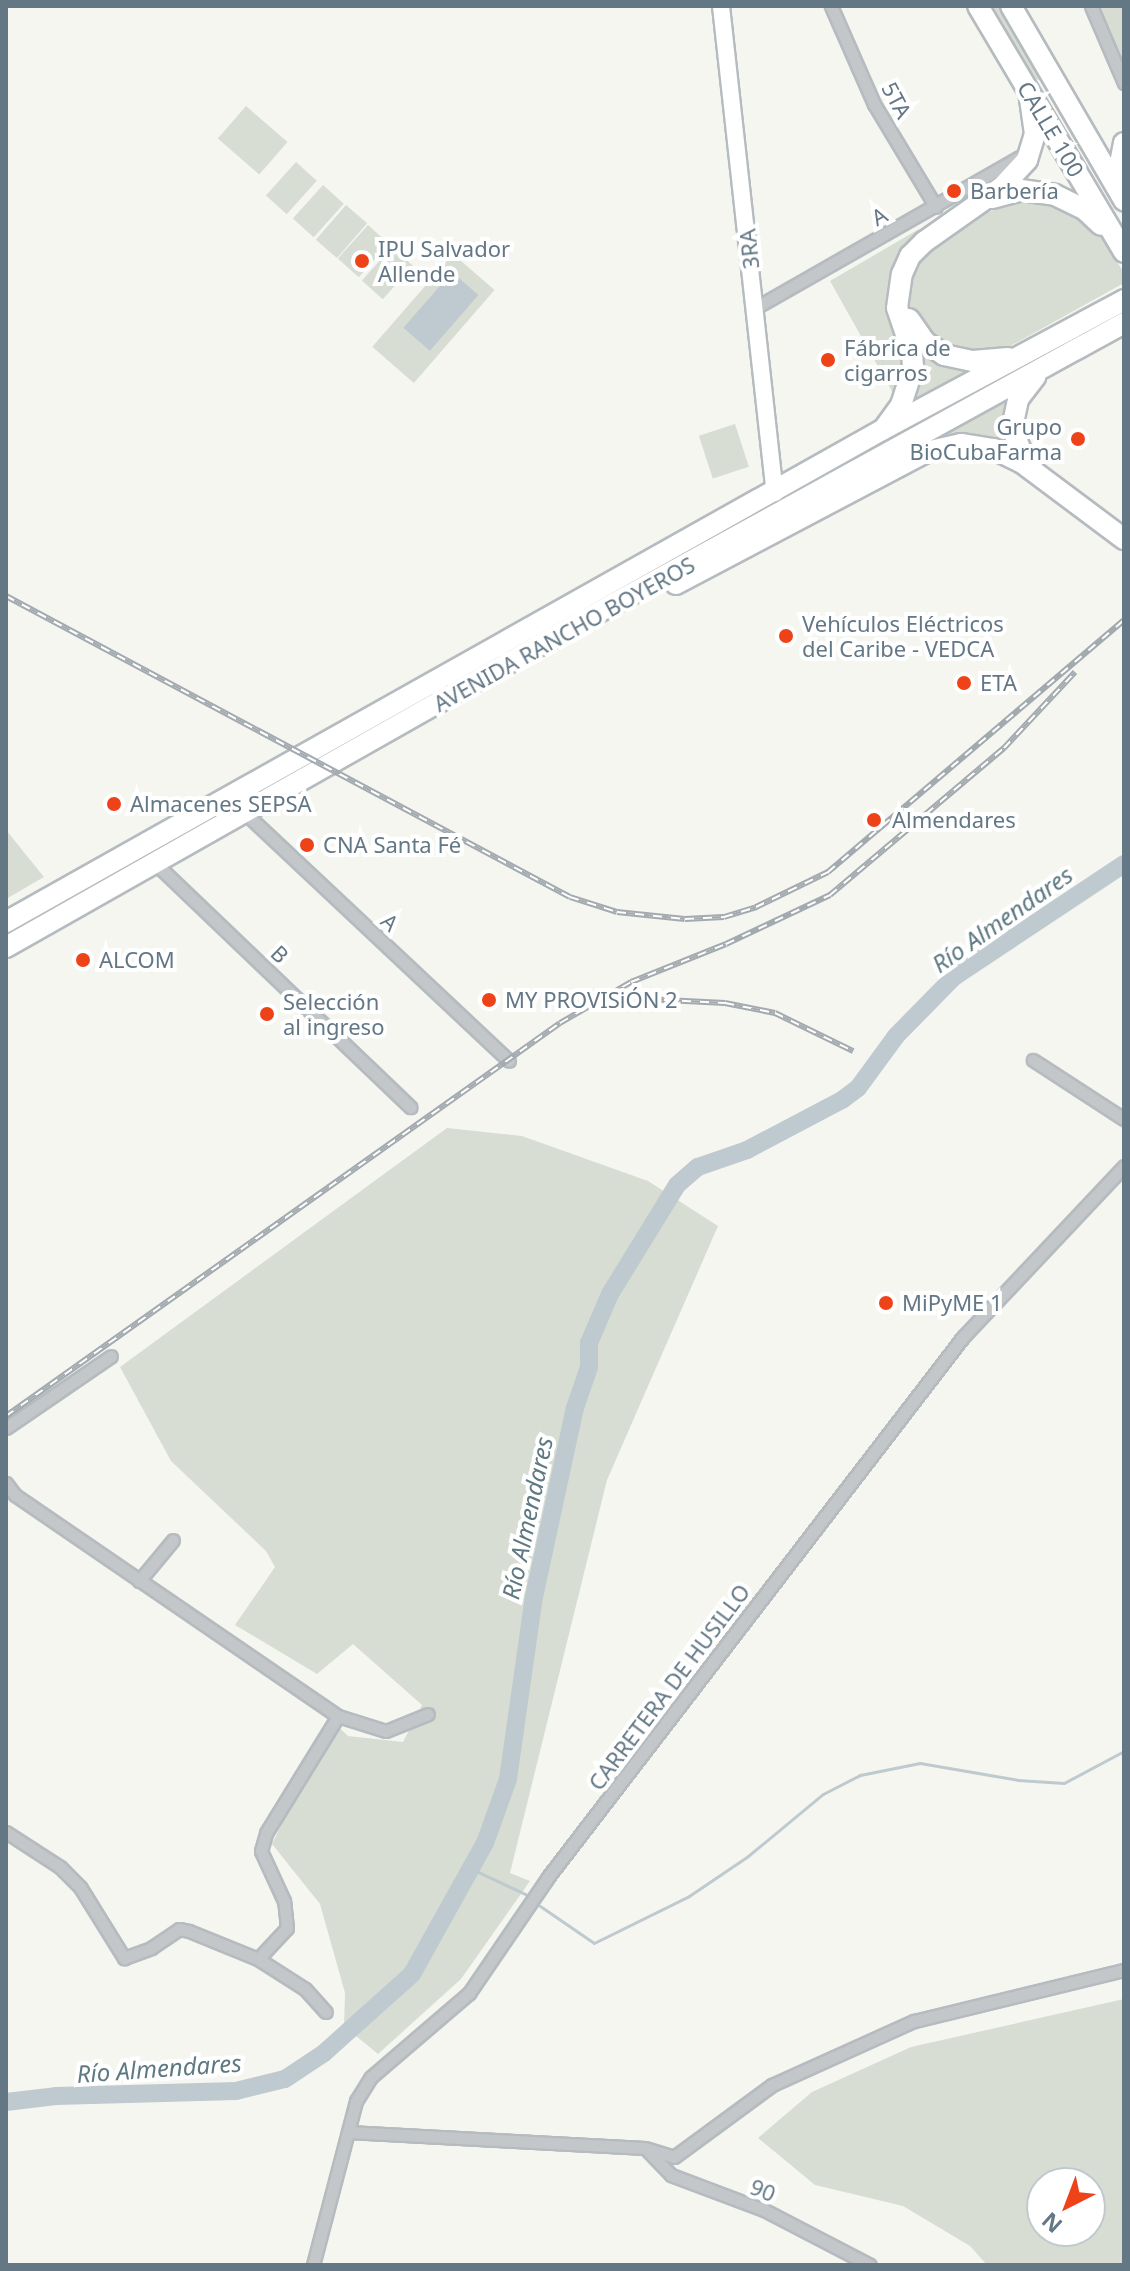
<!DOCTYPE html>
<html>
<head>
<meta charset="utf-8">
<style>
  body { margin:0 }
  #map { position:relative; width:1130px; height:2271px; overflow:hidden; background:#f6f6f1; font-family:"Noto Sans",sans-serif }
  div>[style] { position:absolute }
  .green>* { inset:0; background:#d7ddd2; transform-origin:0 0 }
  .water>* { inset:0; background:#becacf; transform-origin:0 0 }
  .stream>* { height:3px; margin:-1.5px; padding:0 1.5px; transform-origin:1.5px; border-radius:1.5px; background:#becacf }
  .river>* { height:18px; margin:-9px; padding:0 9px; transform-origin:9px; border-radius:9px; background:#becacf }
  .roads { filter:drop-shadow(2px 0 #b5bbbf) drop-shadow(-2px 0 #b5bbbf) drop-shadow(0 2px #b5bbbf) drop-shadow(0 -2px #b5bbbf) }
  .street>* { height:11px; margin:-5.5px; padding:0 5.5px; transform-origin:5.5px; border-radius:5.5px; background:#c3c7ca }
  .secondary>* { height:16px; margin:-8px; padding:0 8px; transform-origin:8px; border-radius:8px; background:#fff }
  .highway>* { height:20px; margin:-10px; padding:0 10px; transform-origin:10px; border-radius:10px; background:#fff }
  .rail>* { height:6px; margin-top:-3px; transform-origin:0; background:repeating-linear-gradient(90deg,#fff 0 9px,#a3aaaf 0 18px); box-sizing:border-box; border-block:2px solid #a3aaaf }
  .dots>* { width:22px; height:22px; translate:-50% -50%; box-sizing:border-box; border:4px solid #fff; border-radius:50% }
  span { translate:-50% -50%; white-space:nowrap; text-align:center; line-height:1.15; -webkit-text-stroke:8px #fff; paint-order:stroke }
  .street-label { font-size:22px; color:#637785 }
  .poi-label { font-size:22px; color:#637785 }
  .left { translate:0 -50%; text-align:left }
  .right { translate:-100% -50%; text-align:right }
  .water-label { font-size:24px; color:#5e7982; font-style:italic }
  .frame { position:absolute; inset:0; border:8px solid #637785; pointer-events:none }
  .north { position:absolute; left:1026px; top:2167px; width:80px; height:80px; box-sizing:border-box; background:#fff; border:2px solid #c1c9ce; border-radius:50%; rotate:222deg; font-size:22px; font-weight:700; line-height:32px; text-align:center; color:#637785 }
  .north::after { content:''; display:block; margin:auto; width:28px; height:36px; background:#ee4319; clip-path:polygon(50% 0,100% 100%,50% 72%,0 100%) }
</style>
</head>
<body>
<div id="map">
  <div class="green">
    <i style="clip-path:polygon(984px 6px,1005px 6px,1047px 80px,1027px 79px)"></i>
    <i style="clip-path:polygon(1100px 6px,1124px 8px,1124px 61px)"></i>
    <i style="left:246px;top:106px;width:55px;height:43px;rotate:41deg"></i>
    <i style="left:296px;top:162px;width:28px;height:45px;rotate:42deg"></i>
    <i style="left:323px;top:185px;width:28px;height:45px;rotate:42deg"></i>
    <i style="clip-path:polygon(1031px 198px,1058px 204px,1097px 230px,1124px 273px,1124px 283px,996px 354px,955px 354px,924px 334px,911px 313px,907px 293px,915px 260px,960px 224px,1017px 200px)"></i>
    <i style="left:346px;top:205px;width:28px;height:46px;rotate:41deg"></i>
    <i style="left:368px;top:225px;width:28px;height:45px;rotate:42deg"></i>
    <i style="clip-path:polygon(919px 229px,888px 283px,889px 312px,902px 346px,904px 363px,898px 402px,830px 281px)"></i>
    <i style="left:392px;top:247px;width:28px;height:45px;rotate:42deg"></i>
    <i style="left:453px;top:254px;width:55px;height:123px;rotate:41deg"></i>
    <i style="clip-path:polygon(918px 347px,978px 367px,909px 406px)"></i>
    <i style="clip-path:polygon(1008px 401px,1005px 417px,1012px 446px,969px 435px,919px 445px)"></i>
    <i style="left:735px;top:424px;width:45px;height:38px;rotate:72deg"></i>
    <i style="clip-path:polygon(6px 830px,44px 877px,6px 899px)"></i>
    <i style="clip-path:polygon(447px 1128px,522px 1136px,648px 1181px,718px 1226px,607px 1480px,510px 1873px,530px 1881px,461px 1979px,378px 2054px,344px 2026px,345px 1993px,320px 1904px,272px 1844px,332px 1721px,348px 1736px,403px 1742px,422px 1705px,353px 1644px,317px 1674px,235px 1625px,275px 1567px,266px 1551px,171px 1461px,120px 1367px)"></i>
    <i style="clip-path:polygon(evenodd,1124px 1999px,1124px 2265px,987px 2265px,970px 2246px,903px 2206px,815px 2185px,758px 2138px,812px 2092px,911px 2047px,1124px 1999px,1042px 2183px,1090px 2183px,1090px 2231px,1042px 2231px,1042px 2183px)"></i>
  </div>
  <div class="water">
    <i style="left:452px;top:272px;width:35px;height:74px;rotate:41deg"></i>
  </div>
  <div class="stream">
    <i style="left:472px;top:1869px;width:59px;rotate:25.3deg"></i>
    <i style="left:540px;top:1906px;width:65px;rotate:34.4deg"></i>
    <i style="left:594px;top:1943px;width:106px;rotate:-26.3deg"></i>
    <i style="left:689px;top:1896px;width:71px;rotate:-34.1deg"></i>
    <i style="left:748px;top:1856px;width:97px;rotate:-39.6deg"></i>
    <i style="left:823px;top:1794px;width:42px;rotate:-27.2deg"></i>
    <i style="left:860px;top:1775px;width:61px;rotate:-11.3deg"></i>
    <i style="left:920px;top:1763px;width:99px;rotate:9.8deg"></i>
    <i style="left:1018px;top:1780px;width:46px;rotate:3.7deg"></i>
    <i style="left:1064px;top:1783px;width:68px;rotate:-28.1deg"></i>
  </div>
  <div class="river">
    <i style="left:6px;top:2102px;width:50px;rotate:-6.8deg"></i>
    <i style="left:56px;top:2096px;width:180px;rotate:-1.6deg"></i>
    <i style="left:236px;top:2091px;width:50px;rotate:-13.8deg"></i>
    <i style="left:285px;top:2079px;width:47px;rotate:-33.7deg"></i>
    <i style="left:324px;top:2053px;width:118px;rotate:-41.9deg"></i>
    <i style="left:412px;top:1974px;width:150px;rotate:-60.9deg"></i>
    <i style="left:485px;top:1843px;width:68px;rotate:-70.2deg"></i>
    <i style="left:508px;top:1779px;width:184px;rotate:-81.9deg"></i>
    <i style="left:534px;top:1597px;width:193px;rotate:-77.8deg"></i>
    <i style="left:575px;top:1408px;width:43px;rotate:-71.1deg"></i>
    <i style="left:589px;top:1367px;width:24px;rotate:-90deg"></i>
    <i style="left:589px;top:1343px;width:53px;rotate:-66.8deg"></i>
    <i style="left:610px;top:1294px;width:128px;rotate:-58.4deg"></i>
    <i style="left:677px;top:1185px;width:28px;rotate:-41deg"></i>
    <i style="left:698px;top:1167px;width:52px;rotate:-19.1deg"></i>
    <i style="left:747px;top:1150px;width:107px;rotate:-27.8deg"></i>
    <i style="left:842px;top:1100px;width:20px;rotate:-37deg"></i>
    <i style="left:858px;top:1088px;width:64px;rotate:-53.8deg"></i>
    <i style="left:896px;top:1036px;width:83px;rotate:-45.5deg"></i>
    <i style="left:954px;top:977px;width:204px;rotate:-33.6deg"></i>
  </div>
  <div class="roads">
    <div class="street">
      <i style="left:831px;top:6px;width:107px;rotate:66.3deg"></i>
      <i style="left:874px;top:104px;width:120px;rotate:59deg"></i>
      <i style="left:1091px;top:6px;width:84px;rotate:66.8deg"></i>
      <i style="left:755px;top:308px;width:305px;rotate:-29.7deg"></i>
      <i style="left:245px;top:813px;width:362px;rotate:43.2deg"></i>
      <i style="left:156px;top:864px;width:352px;rotate:43.7deg"></i>
      <i style="left:1033px;top:1060px;width:108px;rotate:33deg"></i>
      <i style="left:6px;top:1428px;width:127px;rotate:-34.4deg"></i>
      <i style="left:6px;top:1483px;width:15px;rotate:53deg"></i>
      <i style="left:15px;top:1495px;width:391px;rotate:34.4deg"></i>
      <i style="left:338px;top:1716px;width:50px;rotate:17.4deg"></i>
      <i style="left:386px;top:1731px;width:45px;rotate:-22deg"></i>
      <i style="left:139px;top:1581px;width:53px;rotate:-50.3deg"></i>
      <i style="left:6px;top:1832px;width:64px;rotate:32.9deg"></i>
      <i style="left:60px;top:1867px;width:28px;rotate:45deg"></i>
      <i style="left:80px;top:1887px;width:84px;rotate:58.2deg"></i>
      <i style="left:124px;top:1958px;width:29px;rotate:-20deg"></i>
      <i style="left:151px;top:1948px;width:34px;rotate:-34deg"></i>
      <i style="left:179px;top:1929px;width:10px;rotate:11deg"></i>
      <i style="left:189px;top:1931px;width:74px;rotate:22.1deg"></i>
      <i style="left:258px;top:1959px;width:56px;rotate:32.6deg"></i>
      <i style="left:305px;top:1989px;width:31px;rotate:48deg"></i>
      <i style="left:258px;top:1959px;width:42px;rotate:-46.9deg"></i>
      <i style="left:287px;top:1928px;width:27px;rotate:-96deg"></i>
      <i style="left:284px;top:1901px;width:55px;rotate:-114.7deg"></i>
      <i style="left:261px;top:1851px;width:19px;rotate:-74deg"></i>
      <i style="left:266px;top:1833px;width:137px;rotate:-58.4deg"></i>
      <i style="left:348px;top:2132px;width:297px;rotate:3.1deg"></i>
      <i style="left:645px;top:2148px;width:30px;rotate:17deg"></i>
      <i style="left:674px;top:2157px;width:122px;rotate:-36.3deg"></i>
      <i style="left:772px;top:2085px;width:156px;rotate:-24.3deg"></i>
      <i style="left:914px;top:2021px;width:216px;rotate:-13.7deg"></i>
      <i style="left:648px;top:2151px;width:33px;rotate:46deg"></i>
      <i style="left:671px;top:2175px;width:99px;rotate:20.6deg"></i>
      <i style="left:764px;top:2210px;width:119px;rotate:27.4deg"></i>
      <i style="left:313px;top:2265px;width:170px;rotate:-75.3deg"></i>
      <i style="left:356px;top:2101px;width:28px;rotate:-58deg"></i>
      <i style="left:371px;top:2077px;width:129px;rotate:-40.6deg"></i>
      <i style="left:469px;top:1993px;width:140px;rotate:-55.7deg"></i>
      <i style="left:548px;top:1877px;width:681px;rotate:-52.46deg"></i>
      <i style="left:963px;top:1337px;width:235px;rotate:-46.7deg"></i>
    </div>
    <div class="secondary">
      <i style="left:721px;top:6px;width:490px;rotate:83.7deg"></i>
    </div>
    <div class="highway">
      <i style="left:978px;top:6px;width:286px;rotate:59.3deg"></i>
      <i style="left:1011px;top:6px;width:225px;rotate:59.8deg"></i>
      <i style="left:1124px;top:143px;width:21px;rotate:101deg"></i>
      <i style="left:1120px;top:164px;width:25px;rotate:81deg"></i>
      <i style="left:992px;top:198px;width:30px;rotate:-15deg"></i>
      <i style="left:1021px;top:190px;width:34px;rotate:8deg"></i>
      <i style="left:1055px;top:195px;width:32px;rotate:26deg"></i>
      <i style="left:1084px;top:209px;width:23px;rotate:43deg"></i>
      <i style="left:909px;top:319px;width:28px;rotate:55deg"></i>
      <i style="left:925px;top:342px;width:23px;rotate:34deg"></i>
      <i style="left:944px;top:355px;width:30px;rotate:12deg"></i>
      <i style="left:973px;top:361px;width:35px;rotate:-5deg"></i>
      <i style="left:886px;top:426px;width:26px;rotate:-54deg"></i>
      <i style="left:901px;top:405px;width:40px;rotate:-72deg"></i>
      <i style="left:913px;top:367px;width:15px;rotate:-94deg"></i>
      <i style="left:912px;top:352px;width:46px;rotate:-108.8deg"></i>
      <i style="left:897px;top:308px;width:34px;rotate:-82deg"></i>
      <i style="left:902px;top:274px;width:20px;rotate:-66deg"></i>
      <i style="left:910px;top:256px;width:20px;rotate:-45deg"></i>
      <i style="left:924px;top:242px;width:95px;rotate:-35.2deg"></i>
      <i style="left:1002px;top:187px;width:37px;rotate:-47deg"></i>
      <i style="left:1027px;top:160px;width:27px;rotate:-73deg"></i>
      <i style="left:1035px;top:134px;width:42px;rotate:-98.1deg"></i>
      <i style="left:1032px;top:464px;width:17px;rotate:-130deg"></i>
      <i style="left:1021px;top:451px;width:25px;rotate:-111deg"></i>
      <i style="left:1012px;top:428px;width:30px;rotate:-78deg"></i>
      <i style="left:1018px;top:399px;width:28px;rotate:-52deg"></i>
      <i style="left:676px;top:584px;width:283px;rotate:-27.8deg"></i>
      <i style="left:926px;top:452px;width:36px;rotate:-13deg"></i>
      <i style="left:961px;top:444px;width:33px;rotate:9deg"></i>
      <i style="left:994px;top:449px;width:30px;rotate:26deg"></i>
      <i style="left:1021px;top:462px;width:129px;rotate:36.8deg"></i>
      <i style="left:6px;top:922px;width:1005px;rotate:-29.32deg"></i>
      <i style="left:882px;top:430px;width:275px;rotate:-28.2deg"></i>
      <i style="left:6px;top:947px;width:664px;rotate:-29.5deg"></i>
      <i style="left:584px;top:620px;width:616px;rotate:-28.81deg"></i>
    </div>
  </div>
  <div class="rail">
    <i style="left:6px;top:596px;width:639px;rotate:28.09deg"></i>
    <i style="left:570px;top:897px;width:49px;rotate:17.7deg"></i>
    <i style="left:617px;top:912px;width:68px;rotate:5.9deg"></i>
    <i style="left:685px;top:919px;width:39px;rotate:-3deg"></i>
    <i style="left:724px;top:917px;width:34px;rotate:-17deg"></i>
    <i style="left:756px;top:907px;width:80px;rotate:-25.9deg"></i>
    <i style="left:828px;top:872px;width:389px;rotate:-40.4deg"></i>
    <i style="left:646px;top:999px;width:79px;rotate:2.9deg"></i>
    <i style="left:725px;top:1003px;width:51px;rotate:11.3deg"></i>
    <i style="left:775px;top:1013px;width:87px;rotate:26deg"></i>
    <i style="left:6px;top:1416px;width:679px;rotate:-35.35deg"></i>
    <i style="left:560px;top:1023px;width:82px;rotate:-30deg"></i>
    <i style="left:631px;top:982px;width:102px;rotate:-21.8deg"></i>
    <i style="left:726px;top:944px;width:115px;rotate:-25.2deg"></i>
    <i style="left:830px;top:895px;width:228px;rotate:-40.2deg"></i>
    <i style="left:1004px;top:748px;width:104px;rotate:-46.9deg"></i>
  </div>
  <div class="dots">
    <i style="left:954px;top:191px;background:#ee4319"></i>
    <i style="left:362px;top:261px;background:#ee4319"></i>
    <i style="left:828px;top:360px;background:#ee4319"></i>
    <i style="left:1078px;top:439px;background:#ee4319"></i>
    <i style="left:786px;top:636px;background:#ee4319"></i>
    <i style="left:964px;top:683px;background:#ee4319"></i>
    <i style="left:114px;top:804px;background:#ee4319"></i>
    <i style="left:874px;top:820px;background:#ee4319"></i>
    <i style="left:307px;top:845px;background:#ee4319"></i>
    <i style="left:83px;top:960px;background:#ee4319"></i>
    <i style="left:489px;top:1000px;background:#ee4319"></i>
    <i style="left:267px;top:1014px;background:#ee4319"></i>
    <i style="left:886px;top:1303px;background:#ee4319"></i>
  </div>
  <div class="street-label">
    <span style="left:897px;top:100px;rotate:62deg">5TA</span>
    <span style="left:1051px;top:129px;rotate:59deg">CALLE 100</span>
    <span style="left:879px;top:216px;rotate:-29deg">A</span>
    <span style="left:749px;top:249px;rotate:-96deg">3RA</span>
    <span style="left:564px;top:634px;rotate:-29deg">AVENIDA RANCHO BOYEROS</span>
    <span style="left:390px;top:922px;rotate:43deg">A</span>
    <span style="left:280px;top:954px;rotate:44deg">B</span>
    <span style="left:669px;top:1687px;rotate:-53deg">CARRETERA DE HUSILLO</span>
    <span style="left:763px;top:2190px;rotate:22deg">90</span>
  </div>
  <div class="poi-label">
    <span class="left" style="left:970px;top:191px">Barbería</span>
    <span class="left" style="left:378px;top:261px">IPU Salvador<br>Allende</span>
    <span class="left" style="left:844px;top:360px">Fábrica de<br>cigarros</span>
    <span class="right" style="left:1062px;top:439px">Grupo<br>BioCubaFarma</span>
    <span class="left" style="left:802px;top:636px">Vehículos Eléctricos<br>del Caribe - VEDCA</span>
    <span class="left" style="left:980px;top:683px">ETA</span>
    <span class="left" style="left:130px;top:804px">Almacenes SEPSA</span>
    <span class="left" style="left:892px;top:820px">Almendares</span>
    <span class="left" style="left:323px;top:845px">CNA Santa Fé</span>
    <span class="left" style="left:99px;top:960px">ALCOM</span>
    <span class="left" style="left:505px;top:1000px">MY PROVISiÓN 2</span>
    <span class="left" style="left:283px;top:1014px">Selección<br>al ingreso</span>
    <span class="left" style="left:902px;top:1303px">MiPyME 1</span>
  </div>
  <div class="water-label">
    <span style="left:1002px;top:919px;rotate:-35deg">Río Almendares</span>
    <span style="left:527px;top:1518px;rotate:-78deg">Río Almendares</span>
    <span style="left:159px;top:2068px;rotate:-4deg">Río Almendares</span>
  </div>
  <div class="frame"></div>
  <div class="north">N</div>
</div>
</body>
</html>
